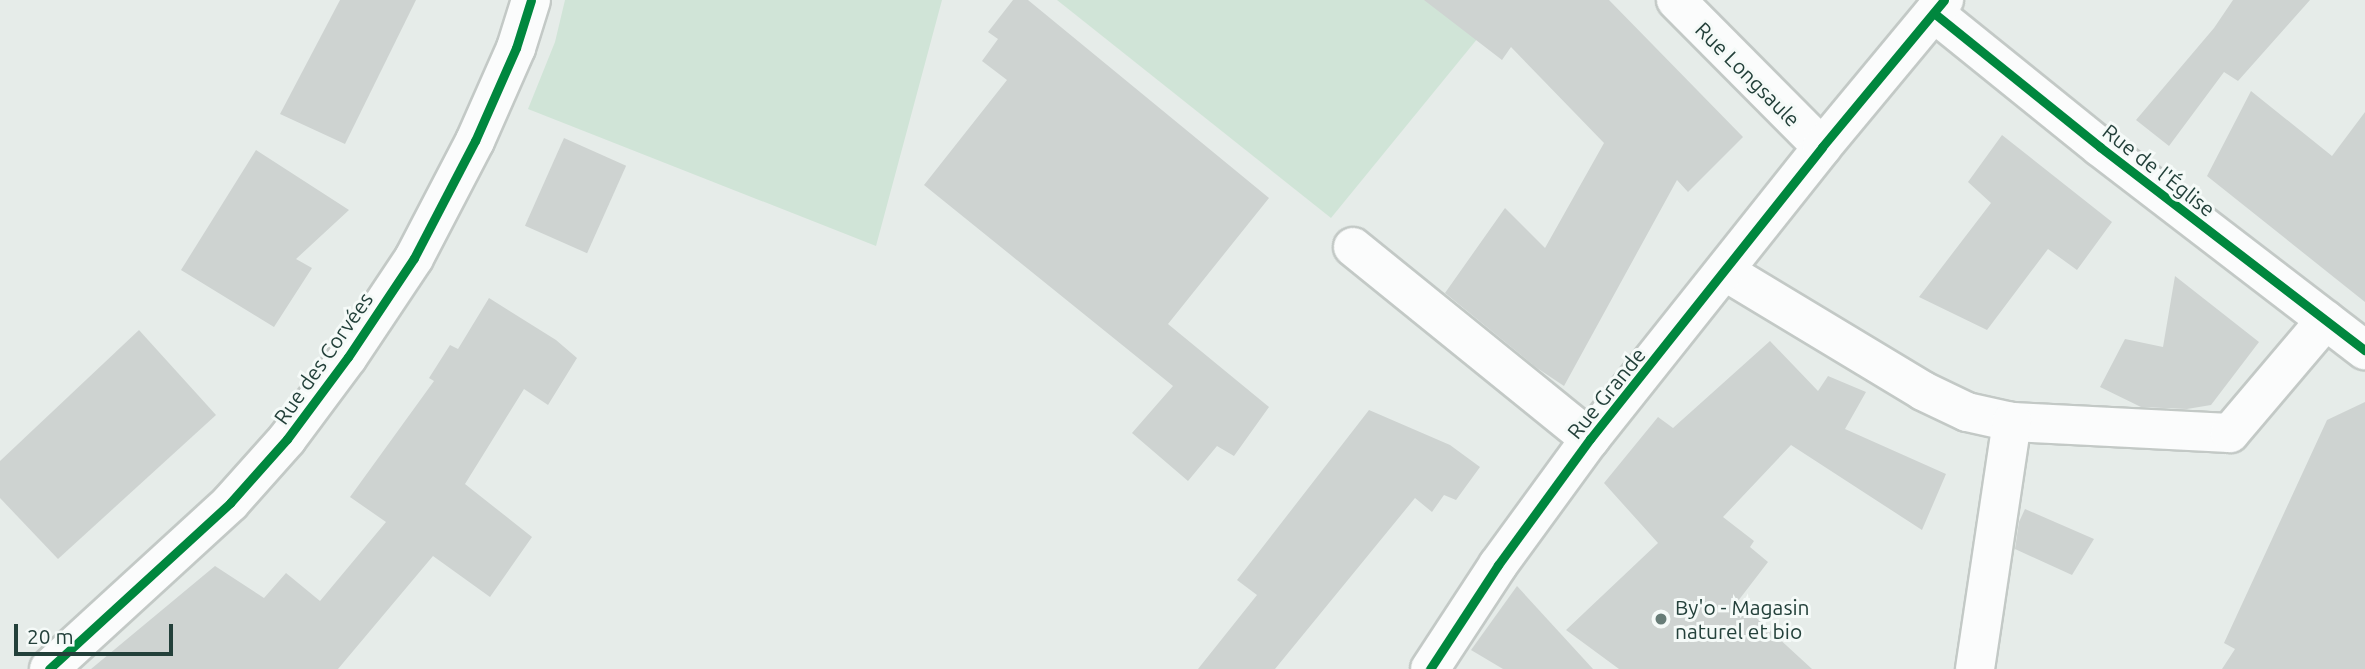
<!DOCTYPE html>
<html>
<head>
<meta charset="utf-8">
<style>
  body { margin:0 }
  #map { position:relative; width:2365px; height:669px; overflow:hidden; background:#e6ece9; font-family:Ubuntu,sans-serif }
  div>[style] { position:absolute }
  .green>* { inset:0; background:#d0e4d7 }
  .building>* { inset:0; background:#ced3d1; transform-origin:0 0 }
  .roads { filter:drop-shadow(2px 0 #c3c9c6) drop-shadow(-2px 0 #c3c9c6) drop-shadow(0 2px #c3c9c6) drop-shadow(0 -2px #c3c9c6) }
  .minor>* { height:38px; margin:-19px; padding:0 19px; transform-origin:19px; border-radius:19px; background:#fbfcfc }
  .cycleway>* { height:9px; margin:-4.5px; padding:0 4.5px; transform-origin:4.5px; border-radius:4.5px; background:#00873e }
  .dots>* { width:19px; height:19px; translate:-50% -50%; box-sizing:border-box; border:4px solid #f5faf8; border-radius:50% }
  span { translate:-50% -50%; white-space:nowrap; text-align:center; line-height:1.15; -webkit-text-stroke:6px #f5faf8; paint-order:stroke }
  .street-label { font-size:21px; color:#23403a }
  .poi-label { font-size:21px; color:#23403a }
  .left { translate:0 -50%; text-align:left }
  .scale { position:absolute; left:14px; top:624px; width:159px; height:32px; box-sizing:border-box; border:4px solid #23403a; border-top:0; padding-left:9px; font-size:21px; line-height:24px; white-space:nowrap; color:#23403a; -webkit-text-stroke:5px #f5faf8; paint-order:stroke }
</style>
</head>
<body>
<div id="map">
  <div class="green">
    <i style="clip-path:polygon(565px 0,942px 0,876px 246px,528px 109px,555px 42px)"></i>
    <i style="clip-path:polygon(1057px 0,1509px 0,1331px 218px)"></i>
  </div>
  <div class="building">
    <i style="clip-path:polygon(340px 0,416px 0,345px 144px,280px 114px)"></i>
    <i style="clip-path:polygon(1013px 0,1028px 0,1269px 198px,1168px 324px,1269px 407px,1234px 456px,1217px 446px,1188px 481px,1132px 433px,1173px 386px,924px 185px,1007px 80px,982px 61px,998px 39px,988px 32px)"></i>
    <i style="clip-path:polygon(1424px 0,1609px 0,1743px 137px,1688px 192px,1677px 180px,1564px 386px,1537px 368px,1445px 293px,1505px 208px,1545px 248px,1604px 143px,1511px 47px,1502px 60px)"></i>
    <i style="clip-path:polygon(2233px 0,2310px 0,2238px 81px,2224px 72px,2169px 146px,2136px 120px,2214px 28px)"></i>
    <i style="clip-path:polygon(2251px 91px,2332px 156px,2365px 112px,2365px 302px,2207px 176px)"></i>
    <i style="clip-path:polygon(2002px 135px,2112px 222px,2077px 270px,2048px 249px,1987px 330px,1919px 297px,1991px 203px,1968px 182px)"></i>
    <i style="left:564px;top:138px;width:68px;height:96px;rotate:24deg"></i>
    <i style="clip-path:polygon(256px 150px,349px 210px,296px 259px,312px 268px,274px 327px,181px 270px)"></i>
    <i style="clip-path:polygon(2175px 276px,2259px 342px,2211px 405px,2187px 409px,2141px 407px,2100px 387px,2125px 339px,2163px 347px)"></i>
    <i style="clip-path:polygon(489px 298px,556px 340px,577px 358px,548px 405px,524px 389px,465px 484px,532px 537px,490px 597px,433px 556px,338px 669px,91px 669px,215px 566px,264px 598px,286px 573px,320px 601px,386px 522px,350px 497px,434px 381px,429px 378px,450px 345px,458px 349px)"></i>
    <i style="clip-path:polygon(139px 330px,216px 415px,58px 559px,0 498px,0 461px)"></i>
    <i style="clip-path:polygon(1770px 341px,1818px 391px,1828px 376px,1866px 392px,1845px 429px,1946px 474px,1922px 530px,1791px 445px,1723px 517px,1754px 541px,1750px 547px,1768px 562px,1738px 601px,1812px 669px,1619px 669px,1566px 630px,1658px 543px,1604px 483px,1658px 417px,1673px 428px)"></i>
    <i style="clip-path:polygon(2365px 402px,2365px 669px,2222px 669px,2235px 649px,2224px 643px,2327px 420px)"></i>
    <i style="clip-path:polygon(1369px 410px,1450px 445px,1480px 467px,1456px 500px,1444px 495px,1432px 512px,1415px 498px,1275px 669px,1198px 669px,1257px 595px,1237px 580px)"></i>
    <i style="clip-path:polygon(2025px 509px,2094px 539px,2072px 575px,2015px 549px,2019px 522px)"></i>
    <i style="clip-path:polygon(1517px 586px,1593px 669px,1503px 669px,1471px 650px)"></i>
  </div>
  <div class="roads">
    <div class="minor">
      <i style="left:1676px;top:0;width:207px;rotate:45.2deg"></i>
      <i style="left:1934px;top:13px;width:213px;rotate:38.9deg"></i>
      <i style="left:2100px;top:147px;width:334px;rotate:37.5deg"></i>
      <i style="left:1353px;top:247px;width:305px;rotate:39deg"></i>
      <i style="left:1726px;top:272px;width:230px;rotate:31.1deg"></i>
      <i style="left:1923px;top:391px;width:49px;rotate:25.5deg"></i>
      <i style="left:1967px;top:412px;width:46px;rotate:12.5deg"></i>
      <i style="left:2012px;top:422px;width:218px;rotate:2.9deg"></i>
      <i style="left:2230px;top:433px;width:148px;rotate:-49.7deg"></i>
      <i style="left:49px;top:669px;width:246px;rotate:-42.5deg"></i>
      <i style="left:230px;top:503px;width:86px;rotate:-48.3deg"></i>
      <i style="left:287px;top:439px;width:102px;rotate:-53.4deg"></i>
      <i style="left:348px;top:357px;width:119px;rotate:-56.3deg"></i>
      <i style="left:414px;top:258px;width:132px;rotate:-62.5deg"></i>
      <i style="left:475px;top:141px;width:102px;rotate:-66.2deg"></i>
      <i style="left:516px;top:48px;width:50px;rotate:-72.6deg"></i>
      <i style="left:1430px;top:669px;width:124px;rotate:-56.8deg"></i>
      <i style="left:1498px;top:565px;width:156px;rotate:-53.9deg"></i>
      <i style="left:1590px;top:439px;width:373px;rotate:-51.5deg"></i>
      <i style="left:1822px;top:147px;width:191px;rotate:-50.3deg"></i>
      <i style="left:1975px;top:669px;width:250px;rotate:-81.5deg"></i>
    </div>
  </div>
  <div class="cycleway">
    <i style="left:1934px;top:13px;width:213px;rotate:38.9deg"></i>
    <i style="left:2100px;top:147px;width:334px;rotate:37.5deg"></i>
    <i style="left:49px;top:669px;width:246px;rotate:-42.5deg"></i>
    <i style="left:230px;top:503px;width:86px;rotate:-48.3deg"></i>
    <i style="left:287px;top:439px;width:102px;rotate:-53.4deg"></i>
    <i style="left:348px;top:357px;width:119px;rotate:-56.3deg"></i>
    <i style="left:414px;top:258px;width:132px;rotate:-62.5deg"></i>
    <i style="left:475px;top:141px;width:102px;rotate:-66.2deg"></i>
    <i style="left:516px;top:48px;width:50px;rotate:-72.6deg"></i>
    <i style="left:1430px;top:669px;width:124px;rotate:-56.8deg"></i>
    <i style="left:1498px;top:565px;width:156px;rotate:-53.9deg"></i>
    <i style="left:1590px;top:439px;width:373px;rotate:-51.5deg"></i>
    <i style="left:1822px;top:147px;width:191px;rotate:-50.3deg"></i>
  </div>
  <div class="dots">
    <i style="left:1661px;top:619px;background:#677c77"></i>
  </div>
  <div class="street-label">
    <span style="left:1748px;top:74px;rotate:45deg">Rue Longsaule</span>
    <span style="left:2159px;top:170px;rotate:38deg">Rue de l'Église</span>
    <span style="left:323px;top:358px;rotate:-55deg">Rue des Corvées</span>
    <span style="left:1606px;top:393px;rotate:-51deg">Rue Grande</span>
  </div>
  <div class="poi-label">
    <span class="left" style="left:1675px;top:619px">By'o - Magasin<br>naturel et bio</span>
  </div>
  <div class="scale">20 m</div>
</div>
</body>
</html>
